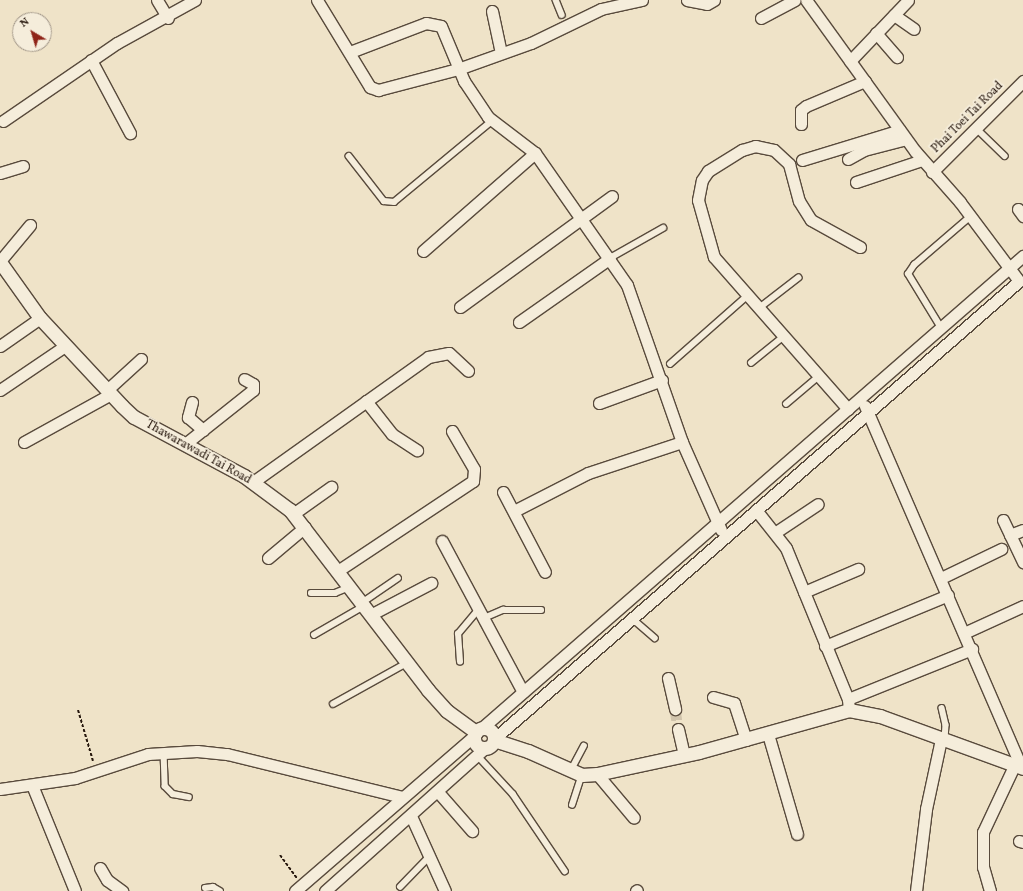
<!DOCTYPE html>
<html>
<head>
<meta charset="utf-8">
<style>
  body { margin:0 }
  #map { position:relative; width:1023px; height:891px; overflow:hidden; background:#efe3c8; font-family:Vollkorn,serif }
  div>[style] { position:absolute }
  .minor-tunnel>* { height:11px; margin-top:-5.5px; transform-origin:0; background:repeating-linear-gradient(90deg,#d1c4ac 0 11px,transparent 0 16.5px) }
  .path>* { height:2px; margin-top:-1px; transform-origin:0; background:repeating-linear-gradient(90deg,#26170d 0 3px,transparent 0 5px) }
  .roads { filter:drop-shadow(1px 0 #584a3c) drop-shadow(-1px 0 #584a3c) drop-shadow(0 1px #584a3c) drop-shadow(0 -1px #584a3c) }
  .service>* { height:5.5px; margin:-2.75px; padding:0 2.75px; transform-origin:2.75px; border-radius:2.75px; background:#f5eddb }
  .minor>* { height:11px; margin:-5.5px; padding:0 5.5px; transform-origin:5.5px; border-radius:5.5px; background:#f5eddb }
  .tertiary>* { height:13px; margin:-6.5px; padding:0 6.5px; transform-origin:6.5px; border-radius:6.5px; background:#f5eddb }
  .tertiary>.ring { margin:-6.5px; padding:0; box-sizing:content-box; background:none; border:13px solid #f5eddb; border-radius:50% }
  span { translate:-50% -50%; white-space:nowrap; text-align:center; line-height:1.15; -webkit-text-stroke:3.5px #f5eddb; paint-order:stroke }
  .street-label { font-size:12px; color:#26170d }
  .north { position:absolute; left:12px; top:12px; width:40px; height:40px; box-sizing:border-box; background:#f5eddb; border:1px solid #a29789; border-radius:50%; rotate:322deg; font-size:11px; font-weight:700; line-height:16px; text-align:center; color:#26170d }
  .north::after { content:''; display:block; margin:auto; width:14px; height:18px; background:#8f2418; clip-path:polygon(50% 0,100% 100%,50% 72%,0 100%) }
</style>
</head>
<body>
<div id="map">
  <div class="minor-tunnel">
    <i style="left:675px;top:709px;width:20px;rotate:81deg"></i>
  </div>
  <div class="path">
    <i style="left:78px;top:710px;width:53px;rotate:73.6deg"></i>
    <i style="left:280px;top:855px;width:29px;rotate:54deg"></i>
  </div>
  <div class="roads">
    <div class="service">
      <i style="left:556px;top:0;width:16px;rotate:68deg"></i>
      <i style="left:976px;top:128px;width:40px;rotate:44deg"></i>
      <i style="left:349px;top:156px;width:57px;rotate:52.1deg"></i>
      <i style="left:384px;top:201px;width:10px;rotate:6deg"></i>
      <i style="left:394px;top:202px;width:127px;rotate:-39.6deg"></i>
      <i style="left:610px;top:258px;width:61px;rotate:-29.5deg"></i>
      <i style="left:758px;top:309px;width:51px;rotate:-37.8deg"></i>
      <i style="left:941px;top:328px;width:63px;rotate:-121.4deg"></i>
      <i style="left:908px;top:274px;width:11px;rotate:-56deg"></i>
      <i style="left:914px;top:265px;width:75px;rotate:-40.7deg"></i>
      <i style="left:751px;top:363px;width:41px;rotate:-39.1deg"></i>
      <i style="left:670px;top:364px;width:103px;rotate:-41.4deg"></i>
      <i style="left:786px;top:404px;width:42px;rotate:-40.2deg"></i>
      <i style="left:311px;top:593px;width:24px"></i>
      <i style="left:335px;top:593px;width:16px;rotate:-22deg"></i>
      <i style="left:363px;top:602px;width:42px;rotate:-34.4deg"></i>
      <i style="left:484px;top:618px;width:21px;rotate:-23deg"></i>
      <i style="left:503px;top:610px;width:38px"></i>
      <i style="left:633px;top:619px;width:29px;rotate:41deg"></i>
      <i style="left:314px;top:635px;width:58px;rotate:-30.1deg"></i>
      <i style="left:460px;top:662px;width:28px;rotate:-94deg"></i>
      <i style="left:458px;top:634px;width:33px;rotate:-50deg"></i>
      <i style="left:333px;top:704px;width:85px;rotate:-29deg"></i>
      <i style="left:942px;top:708px;width:17px;rotate:77deg"></i>
      <i style="left:946px;top:725px;width:14px;rotate:94deg"></i>
      <i style="left:164px;top:752px;width:34px;rotate:88deg"></i>
      <i style="left:165px;top:786px;width:11px;rotate:45deg"></i>
      <i style="left:173px;top:794px;width:16px;rotate:11deg"></i>
      <i style="left:478px;top:756px;width:52px;rotate:47.4deg"></i>
      <i style="left:513px;top:794px;width:93px;rotate:56deg"></i>
      <i style="left:571px;top:770px;width:27px;rotate:-62deg"></i>
      <i style="left:572px;top:805px;width:32px;rotate:-72deg"></i>
      <i style="left:400px;top:887px;width:42px;rotate:-46deg"></i>
      <i style="left:205px;top:888px;width:8px;rotate:-7deg"></i>
      <i style="left:213px;top:887px;width:8px;rotate:30deg"></i>
    </div>
    <div class="minor">
      <i style="left:157px;top:0;width:21px;rotate:59deg"></i>
      <i style="left:317px;top:0;width:102px;rotate:58.7deg"></i>
      <i style="left:370px;top:87px;width:9px;rotate:21deg"></i>
      <i style="left:378px;top:90px;width:83px;rotate:-14.7deg"></i>
      <i style="left:458px;top:69px;width:77px;rotate:-19.6deg"></i>
      <i style="left:531px;top:43px;width:78px;rotate:-25.9deg"></i>
      <i style="left:601px;top:9px;width:42px;rotate:-12.4deg"></i>
      <i style="left:687px;top:0;width:20px;rotate:11deg"></i>
      <i style="left:707px;top:4px;width:8px;rotate:-30deg"></i>
      <i style="left:492px;top:11px;width:43px;rotate:77.9deg"></i>
      <i style="left:894px;top:15px;width:24px;rotate:35deg"></i>
      <i style="left:761px;top:18px;width:38px;rotate:-28deg"></i>
      <i style="left:876px;top:33px;width:32px;rotate:49deg"></i>
      <i style="left:350px;top:52px;width:81px;rotate:-20.9deg"></i>
      <i style="left:426px;top:23px;width:15px;rotate:11deg"></i>
      <i style="left:441px;top:26px;width:60px;rotate:67.3deg"></i>
      <i style="left:464px;top:81px;width:43px;rotate:56.3deg"></i>
      <i style="left:488px;top:117px;width:59px;rotate:37.5deg"></i>
      <i style="left:535px;top:153px;width:161px;rotate:55.1deg"></i>
      <i style="left:627px;top:285px;width:166px;rotate:70.7deg"></i>
      <i style="left:682px;top:442px;width:96px;rotate:66.1deg"></i>
      <i style="left:91px;top:60px;width:83px;rotate:61.9deg"></i>
      <i style="left:850px;top:61px;width:84px;rotate:-46.4deg"></i>
      <i style="left:3px;top:121px;width:138px;rotate:-34.4deg"></i>
      <i style="left:117px;top:43px;width:89px;rotate:-28.9deg"></i>
      <i style="left:801px;top:124px;width:14px;rotate:-90deg"></i>
      <i style="left:801px;top:110px;width:6px;rotate:-39deg"></i>
      <i style="left:806px;top:106px;width:64px;rotate:-23deg"></i>
      <i style="left:848px;top:159px;width:18px;rotate:-29deg"></i>
      <i style="left:864px;top:150px;width:43px;rotate:-14.7deg"></i>
      <i style="left:802px;top:160px;width:102px;rotate:-17deg"></i>
      <i style="left:932px;top:172px;width:129px;rotate:-45deg"></i>
      <i style="left:0;top:173px;width:24px;rotate:-17deg"></i>
      <i style="left:856px;top:182px;width:70px;rotate:-18.4deg"></i>
      <i style="left:1018px;top:209px;width:9px;rotate:54deg"></i>
      <i style="left:423px;top:251px;width:149px;rotate:-41.2deg"></i>
      <i style="left:0;top:261px;width:47px;rotate:-50.2deg"></i>
      <i style="left:460px;top:307px;width:188px;rotate:-36.1deg"></i>
      <i style="left:519px;top:322px;width:111px;rotate:-35.1deg"></i>
      <i style="left:0;top:346px;width:49px;rotate:-35deg"></i>
      <i style="left:0;top:390px;width:78px;rotate:-34.1deg"></i>
      <i style="left:107px;top:390px;width:46px;rotate:-42.4deg"></i>
      <i style="left:366px;top:401px;width:42px;rotate:51.8deg"></i>
      <i style="left:392px;top:434px;width:30px;rotate:33deg"></i>
      <i style="left:192px;top:402px;width:16px;rotate:105deg"></i>
      <i style="left:188px;top:417px;width:20px;rotate:41deg"></i>
      <i style="left:599px;top:403px;width:67px;rotate:-20.1deg"></i>
      <i style="left:865px;top:406px;width:393px;rotate:66.6deg"></i>
      <i style="left:848px;top:409px;width:203px;rotate:-131.4deg"></i>
      <i style="left:714px;top:257px;width:59px;rotate:-105.7deg"></i>
      <i style="left:698px;top:200px;width:20px;rotate:-79deg"></i>
      <i style="left:702px;top:180px;width:11px;rotate:-56deg"></i>
      <i style="left:708px;top:171px;width:40px;rotate:-32deg"></i>
      <i style="left:742px;top:150px;width:14px;rotate:-17deg"></i>
      <i style="left:755px;top:146px;width:19px;rotate:12deg"></i>
      <i style="left:774px;top:150px;width:21px;rotate:43deg"></i>
      <i style="left:789px;top:164px;width:38px;rotate:75deg"></i>
      <i style="left:799px;top:201px;width:22px;rotate:58deg"></i>
      <i style="left:811px;top:220px;width:56px;rotate:28.9deg"></i>
      <i style="left:24px;top:442px;width:99px;rotate:-28.9deg"></i>
      <i style="left:185px;top:444px;width:87px;rotate:-38.5deg"></i>
      <i style="left:253px;top:390px;width:6px;rotate:-90deg"></i>
      <i style="left:253px;top:384px;width:10px;rotate:-151deg"></i>
      <i style="left:253px;top:482px;width:215px;rotate:-35.5deg"></i>
      <i style="left:428px;top:357px;width:21px;rotate:-11deg"></i>
      <i style="left:449px;top:353px;width:26px;rotate:43deg"></i>
      <i style="left:503px;top:492px;width:90px;rotate:62.3deg"></i>
      <i style="left:756px;top:510px;width:48px;rotate:51.7deg"></i>
      <i style="left:786px;top:548px;width:163px;rotate:67.7deg"></i>
      <i style="left:848px;top:699px;width:11px;rotate:85deg"></i>
      <i style="left:514px;top:511px;width:83px;rotate:-27.2deg"></i>
      <i style="left:588px;top:473px;width:99px;rotate:-18.3deg"></i>
      <i style="left:293px;top:514px;width:47px;rotate:-35.4deg"></i>
      <i style="left:1003px;top:520px;width:47px;rotate:64.5deg"></i>
      <i style="left:776px;top:532px;width:50px;rotate:-33.7deg"></i>
      <i style="left:1010px;top:535px;width:14px;rotate:-21deg"></i>
      <i style="left:442px;top:541px;width:171px;rotate:61.8deg"></i>
      <i style="left:268px;top:558px;width:48px;rotate:-40deg"></i>
      <i style="left:339px;top:570px;width:161px;rotate:-33.6deg"></i>
      <i style="left:473px;top:481px;width:12px;rotate:-85deg"></i>
      <i style="left:474px;top:469px;width:44px;rotate:-120.1deg"></i>
      <i style="left:941px;top:578px;width:67px;rotate:-25.8deg"></i>
      <i style="left:804px;top:592px;width:59px;rotate:-23.1deg"></i>
      <i style="left:372px;top:614px;width:67px;rotate:-27.7deg"></i>
      <i style="left:964px;top:633px;width:65px;rotate:-24.6deg"></i>
      <i style="left:825px;top:646px;width:133px;rotate:-22.5deg"></i>
      <i style="left:668px;top:678px;width:32px;rotate:77deg"></i>
      <i style="left:713px;top:697px;width:22px;rotate:16deg"></i>
      <i style="left:734px;top:703px;width:39px;rotate:72deg"></i>
      <i style="left:848px;top:699px;width:134px;rotate:-22deg"></i>
      <i style="left:483px;top:727px;width:717px;rotate:-41.1deg"></i>
      <i style="left:678px;top:729px;width:27px;rotate:77deg"></i>
      <i style="left:768px;top:734px;width:104px;rotate:73.8deg"></i>
      <i style="left:495px;top:738px;width:695px;rotate:-41.09deg"></i>
      <i style="left:1019px;top:281px;width:99px;rotate:-126.8deg"></i>
      <i style="left:960px;top:202px;width:68px;rotate:-131.4deg"></i>
      <i style="left:915px;top:151px;width:186px;rotate:-125.8deg"></i>
      <i style="left:597px;top:774px;width:57px;rotate:49.9deg"></i>
      <i style="left:32px;top:785px;width:114px;rotate:67.9deg"></i>
      <i style="left:0;top:789px;width:76px;rotate:-8.3deg"></i>
      <i style="left:75px;top:778px;width:77px;rotate:-18.2deg"></i>
      <i style="left:148px;top:754px;width:49px;rotate:-3.5deg"></i>
      <i style="left:197px;top:751px;width:30px;rotate:6deg"></i>
      <i style="left:227px;top:754px;width:180px;rotate:13.8deg"></i>
      <i style="left:438px;top:792px;width:52px;rotate:48.9deg"></i>
      <i style="left:411px;top:816px;width:82px;rotate:65.6deg"></i>
      <i style="left:1019px;top:841px;width:4px;rotate:14deg"></i>
      <i style="left:100px;top:868px;width:14px;rotate:60deg"></i>
      <i style="left:107px;top:880px;width:19px;rotate:36deg"></i>
      <i style="left:295px;top:891px;width:237px;rotate:-40.9deg"></i>
      <i style="left:325px;top:891px;width:215px;rotate:-41.8deg"></i>
      <i style="left:636px;top:891px;width:1px;rotate:-45deg"></i>
      <i style="left:916px;top:891px;width:83px;rotate:-83deg"></i>
      <i style="left:926px;top:809px;width:72px;rotate:-77.9deg"></i>
      <i style="left:990px;top:891px;width:25px;rotate:-106deg"></i>
      <i style="left:983px;top:867px;width:35px;rotate:-90deg"></i>
      <i style="left:983px;top:832px;width:73px;rotate:-64.8deg"></i>
    </div>
    <div class="tertiary">
      <i style="left:0;top:262px;width:69px;rotate:54.5deg"></i>
      <i style="left:40px;top:318px;width:120px;rotate:47deg"></i>
      <i style="left:122px;top:406px;width:16px;rotate:43deg"></i>
      <i style="left:134px;top:417px;width:125px;rotate:28.2deg"></i>
      <i style="left:244px;top:476px;width:57px;rotate:36.5deg"></i>
      <i style="left:290px;top:510px;width:227px;rotate:52.5deg"></i>
      <i style="left:428px;top:690px;width:28px;rotate:48deg"></i>
      <i style="left:447px;top:711px;width:36px;rotate:36deg"></i>
      <i class="ring" style="left:474px;top:728px;width:7px;height:7px"></i>
      <i style="left:494px;top:740px;width:36px;rotate:18deg"></i>
      <i style="left:528px;top:751px;width:59px;rotate:24deg"></i>
      <i style="left:582px;top:775px;width:15px;rotate:-4deg"></i>
      <i style="left:597px;top:774px;width:104px;rotate:-12.2deg"></i>
      <i style="left:699px;top:752px;width:156px;rotate:-15.6deg"></i>
      <i style="left:849px;top:710px;width:32px;rotate:11deg"></i>
      <i style="left:880px;top:716px;width:152px;rotate:20deg"></i>
    </div>
  </div>
  <div class="street-label">
    <span style="left:968px;top:118px;rotate:-45deg">Phai Toei Tai Road</span>
    <span style="left:198px;top:453px;rotate:29deg">Thawarawadi Tai Road</span>
  </div>
  <div class="north">N</div>
</div>
</body>
</html>
